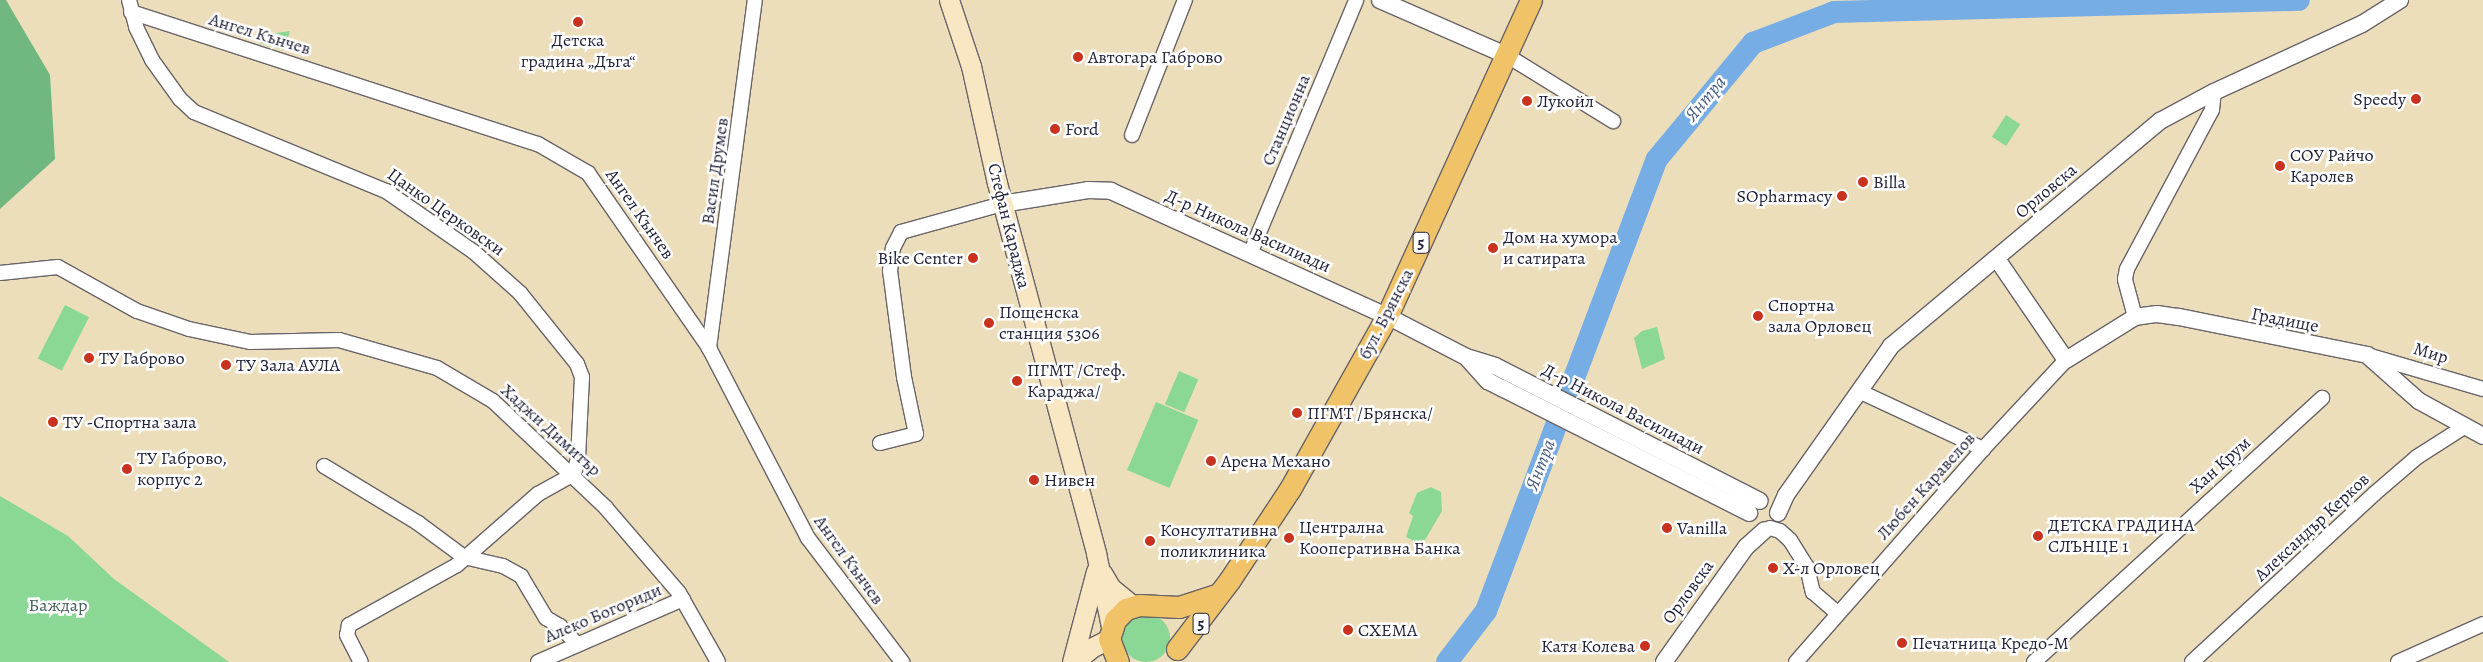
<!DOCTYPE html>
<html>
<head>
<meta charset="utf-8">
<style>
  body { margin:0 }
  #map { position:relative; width:2483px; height:662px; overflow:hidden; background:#ecdebb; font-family:Alegreya,serif }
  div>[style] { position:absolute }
  .green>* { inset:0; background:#8bd896; transform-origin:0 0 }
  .round { border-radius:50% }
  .forest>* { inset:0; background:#70b87f }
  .river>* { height:22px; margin:-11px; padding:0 11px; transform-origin:11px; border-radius:11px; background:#76ade5 }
  .roads { filter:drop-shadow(1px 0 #696468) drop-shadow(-1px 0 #696468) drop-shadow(0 1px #696468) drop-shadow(0 -1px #696468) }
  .minor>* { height:14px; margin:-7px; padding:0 7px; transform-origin:7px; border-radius:7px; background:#fff }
  .tertiary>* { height:16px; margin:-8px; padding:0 8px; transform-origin:8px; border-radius:8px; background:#fff }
  .secondary>* { height:19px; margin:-9.5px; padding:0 9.5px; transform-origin:9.5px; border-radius:9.5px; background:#f9e7c3 }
  .primary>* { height:21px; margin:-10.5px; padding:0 10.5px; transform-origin:10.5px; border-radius:10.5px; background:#f1c369 }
  .dots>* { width:14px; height:14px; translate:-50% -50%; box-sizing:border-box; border:2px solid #fff; border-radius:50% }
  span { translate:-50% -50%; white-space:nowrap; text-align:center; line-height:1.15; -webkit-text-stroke:5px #fff; paint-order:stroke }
  .shield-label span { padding:1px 4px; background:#fff; border:1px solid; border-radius:4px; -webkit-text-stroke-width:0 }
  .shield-label { font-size:16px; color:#22223b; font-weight:700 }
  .street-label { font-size:18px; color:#22223b }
  .poi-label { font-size:18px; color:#22223b }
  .left { translate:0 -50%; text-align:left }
  .right { translate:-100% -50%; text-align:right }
  .park-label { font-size:18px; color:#47625b }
  .water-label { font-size:19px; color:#445a7f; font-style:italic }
</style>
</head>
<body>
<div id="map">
  <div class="green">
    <i style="clip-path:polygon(290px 31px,284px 50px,259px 43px,262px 35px)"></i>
    <i style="left:2006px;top:115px;width:17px;height:26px;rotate:33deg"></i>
    <i style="left:65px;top:305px;width:27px;height:60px;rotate:27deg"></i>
    <i style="clip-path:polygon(1657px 327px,1665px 359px,1642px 369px,1634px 338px,1642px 331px)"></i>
    <i style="left:1179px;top:371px;width:21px;height:36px;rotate:23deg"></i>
    <i style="left:1156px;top:402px;width:46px;height:74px;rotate:23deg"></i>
    <i style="clip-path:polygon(1431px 487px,1441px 492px,1442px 511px,1422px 545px,1406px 537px,1413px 516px,1409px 513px,1417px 493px)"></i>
    <i style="clip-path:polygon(0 496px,68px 536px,114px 579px,229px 662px,0 662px)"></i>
    <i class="round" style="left:1122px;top:614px;width:48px;height:48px"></i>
  </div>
  <div class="forest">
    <i style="clip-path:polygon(0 0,6px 0,50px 75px,55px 159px,0 209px)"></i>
  </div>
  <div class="river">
    <i style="left:1447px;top:662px;width:64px;rotate:-52.6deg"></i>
    <i style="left:1486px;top:611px;width:483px;rotate:-69.3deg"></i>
    <i style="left:1657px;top:159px;width:151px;rotate:-50.4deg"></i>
    <i style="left:1753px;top:43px;width:87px;rotate:-20.9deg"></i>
    <i style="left:1834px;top:12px;width:465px;rotate:-1.5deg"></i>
  </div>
  <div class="roads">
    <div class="minor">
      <i style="left:129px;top:0;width:28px;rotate:75deg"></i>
      <i style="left:136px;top:27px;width:37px;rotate:64deg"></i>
      <i style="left:152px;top:60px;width:48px;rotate:54.3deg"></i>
      <i style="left:180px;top:99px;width:19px;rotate:43deg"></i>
      <i style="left:194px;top:112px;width:208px;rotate:22.4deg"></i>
      <i style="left:386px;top:191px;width:107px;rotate:34.7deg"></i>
      <i style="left:474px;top:252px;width:62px;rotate:41.7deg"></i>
      <i style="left:520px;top:293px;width:91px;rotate:51.2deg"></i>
      <i style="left:577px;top:364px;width:14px;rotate:69deg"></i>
      <i style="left:582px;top:377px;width:81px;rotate:92.8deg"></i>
      <i style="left:578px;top:458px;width:16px;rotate:104deg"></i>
      <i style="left:574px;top:474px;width:41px;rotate:150.9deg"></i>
      <i style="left:538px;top:494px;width:108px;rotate:138.8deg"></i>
      <i style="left:457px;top:565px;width:124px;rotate:150.9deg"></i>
      <i style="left:349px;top:625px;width:10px;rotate:101deg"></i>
      <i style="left:347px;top:635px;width:30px;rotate:63deg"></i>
      <i style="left:131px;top:12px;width:428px;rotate:18deg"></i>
      <i style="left:538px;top:144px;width:58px;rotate:30.1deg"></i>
      <i style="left:588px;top:173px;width:213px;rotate:55.3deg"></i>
      <i style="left:709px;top:348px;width:214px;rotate:62.5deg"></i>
      <i style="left:808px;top:538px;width:156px;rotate:52.8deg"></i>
      <i style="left:1506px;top:55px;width:126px;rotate:31.7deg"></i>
      <i style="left:1132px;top:135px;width:145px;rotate:-68.6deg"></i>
      <i style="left:1250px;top:254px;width:275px;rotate:-67.3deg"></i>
      <i style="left:0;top:273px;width:58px;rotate:-5.9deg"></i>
      <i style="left:58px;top:267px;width:90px;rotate:29.1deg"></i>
      <i style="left:137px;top:311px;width:55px;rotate:19.1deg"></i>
      <i style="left:189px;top:329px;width:62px;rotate:12deg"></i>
      <i style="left:250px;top:342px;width:89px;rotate:-1.3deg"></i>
      <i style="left:339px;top:340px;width:102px;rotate:15.9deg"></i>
      <i style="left:437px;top:368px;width:65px;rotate:30.5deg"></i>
      <i style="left:493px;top:401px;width:156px;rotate:43.4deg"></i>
      <i style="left:606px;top:508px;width:112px;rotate:49.3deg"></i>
      <i style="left:679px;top:593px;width:79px;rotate:60.5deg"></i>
      <i style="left:2135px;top:317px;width:39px;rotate:-105deg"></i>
      <i style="left:2125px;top:279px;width:10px;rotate:-79deg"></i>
      <i style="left:2127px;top:269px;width:180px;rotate:-61.9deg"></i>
      <i style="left:2212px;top:110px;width:18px;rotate:-84deg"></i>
      <i style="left:709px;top:348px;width:351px;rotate:-82.5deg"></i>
      <i style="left:2367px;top:355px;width:121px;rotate:16.3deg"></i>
      <i style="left:1861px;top:392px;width:135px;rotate:25deg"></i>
      <i style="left:880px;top:443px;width:37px;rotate:-14deg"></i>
      <i style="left:916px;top:434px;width:58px;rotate:-101.9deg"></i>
      <i style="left:904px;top:377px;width:107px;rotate:-97.5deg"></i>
      <i style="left:890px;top:271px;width:23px;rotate:-83deg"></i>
      <i style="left:893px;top:248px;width:18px;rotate:-63deg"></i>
      <i style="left:901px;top:232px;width:105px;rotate:-15.5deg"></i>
      <i style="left:324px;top:466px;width:110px;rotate:31.2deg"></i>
      <i style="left:418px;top:523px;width:57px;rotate:36.5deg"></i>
      <i style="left:464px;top:557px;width:40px;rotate:13deg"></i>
      <i style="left:503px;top:566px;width:21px;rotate:29deg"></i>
      <i style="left:521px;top:576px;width:49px;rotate:59.2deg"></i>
      <i style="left:546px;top:618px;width:16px;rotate:30deg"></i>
      <i style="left:560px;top:626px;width:23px;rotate:47deg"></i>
      <i style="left:1770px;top:528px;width:10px;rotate:17deg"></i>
      <i style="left:1780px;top:531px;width:13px;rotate:42deg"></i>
      <i style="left:1790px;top:540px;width:32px;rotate:58deg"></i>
      <i style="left:1807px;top:567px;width:26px;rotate:77deg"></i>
      <i style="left:1813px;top:592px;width:33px;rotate:41deg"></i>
      <i style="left:538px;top:662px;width:158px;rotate:-23.5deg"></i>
      <i style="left:1796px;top:662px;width:283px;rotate:-48.7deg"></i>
      <i style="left:1983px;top:449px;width:122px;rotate:-47deg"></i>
      <i style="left:2034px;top:662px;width:391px;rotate:-42.5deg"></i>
      <i style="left:2192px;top:662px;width:248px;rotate:-42.7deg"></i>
      <i style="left:2374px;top:494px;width:57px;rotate:-40.7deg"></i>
      <i style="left:2417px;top:457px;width:56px;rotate:-32.6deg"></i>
      <i style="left:2398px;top:662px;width:93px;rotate:-24.1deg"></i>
    </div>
    <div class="tertiary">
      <i style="left:1380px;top:0;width:137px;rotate:23.6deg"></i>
      <i style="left:1002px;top:204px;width:87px;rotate:-9.2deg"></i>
      <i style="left:1088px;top:190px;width:23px;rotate:2deg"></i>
      <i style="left:1111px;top:191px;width:303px;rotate:24.4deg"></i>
      <i style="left:1387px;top:316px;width:89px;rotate:27.4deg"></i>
      <i style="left:1466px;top:357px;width:30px;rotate:17deg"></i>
      <i style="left:1495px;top:366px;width:297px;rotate:27deg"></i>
      <i style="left:1997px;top:259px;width:122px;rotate:55.7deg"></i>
      <i style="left:2066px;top:360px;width:81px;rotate:-31.9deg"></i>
      <i style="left:2135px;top:317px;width:22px;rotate:-8deg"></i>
      <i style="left:2157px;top:314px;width:22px;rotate:8deg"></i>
      <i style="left:2179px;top:317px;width:192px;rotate:11.4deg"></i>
      <i style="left:2367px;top:355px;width:69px;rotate:41.5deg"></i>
      <i style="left:2419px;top:401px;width:73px;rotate:28.7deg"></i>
      <i style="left:1468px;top:359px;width:30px;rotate:48deg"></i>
      <i style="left:1488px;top:381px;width:16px;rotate:27deg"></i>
      <i style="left:1502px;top:388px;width:277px;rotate:26.8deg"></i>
      <i style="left:1778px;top:513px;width:20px;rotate:-66deg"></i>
      <i style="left:1786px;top:495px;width:182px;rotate:-54.8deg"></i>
      <i style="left:1891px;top:346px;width:351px;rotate:-39.9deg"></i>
      <i style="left:2160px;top:121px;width:61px;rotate:-28.2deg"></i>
      <i style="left:2214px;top:92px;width:163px;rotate:-24.7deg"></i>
      <i style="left:2362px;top:24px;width:45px;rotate:-32.3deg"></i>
      <i style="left:1664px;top:662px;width:141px;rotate:-54.5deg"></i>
      <i style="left:1746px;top:547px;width:25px;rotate:-42deg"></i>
    </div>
    <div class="secondary">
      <i style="left:949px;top:0;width:70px;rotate:71.6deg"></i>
      <i style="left:971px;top:66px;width:120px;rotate:77.5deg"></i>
      <i style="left:997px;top:183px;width:383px;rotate:75deg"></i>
      <i style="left:1096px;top:553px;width:76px;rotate:78.5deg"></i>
      <i style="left:1102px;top:573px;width:17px;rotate:59deg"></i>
      <i style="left:1111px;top:588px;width:28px;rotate:39deg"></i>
      <i style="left:1072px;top:662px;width:94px;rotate:-75.2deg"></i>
      <i style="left:1075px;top:662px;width:21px;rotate:-41deg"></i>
      <i style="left:1091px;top:648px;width:20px;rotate:-27deg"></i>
    </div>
    <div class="primary">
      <i style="left:1177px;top:649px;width:86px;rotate:-52.6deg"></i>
      <i style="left:1229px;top:581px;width:110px;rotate:-56.5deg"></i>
      <i style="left:1290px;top:489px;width:198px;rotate:-60.7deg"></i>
      <i style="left:1387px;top:316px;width:347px;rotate:-65.5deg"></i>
      <i style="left:1118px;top:662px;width:25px;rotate:-111deg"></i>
      <i style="left:1109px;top:639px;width:20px;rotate:-72deg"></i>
      <i style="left:1115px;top:620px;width:16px;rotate:-45deg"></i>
      <i style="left:1126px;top:609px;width:14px;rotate:-17deg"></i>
      <i style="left:1139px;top:605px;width:40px;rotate:2.9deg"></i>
      <i style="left:1179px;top:607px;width:39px;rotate:-18deg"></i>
    </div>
  </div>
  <div class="dots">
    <i style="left:578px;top:22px;background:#c8321e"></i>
    <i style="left:1078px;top:57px;background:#c8321e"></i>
    <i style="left:2416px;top:99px;background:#c8321e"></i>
    <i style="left:1527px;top:101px;background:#c8321e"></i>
    <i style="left:1055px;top:129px;background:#c8321e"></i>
    <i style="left:2280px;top:166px;background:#c8321e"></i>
    <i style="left:1863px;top:182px;background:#c8321e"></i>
    <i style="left:1842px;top:196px;background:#c8321e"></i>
    <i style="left:1493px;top:248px;background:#c8321e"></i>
    <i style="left:973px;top:258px;background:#c8321e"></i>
    <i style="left:1758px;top:316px;background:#c8321e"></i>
    <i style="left:989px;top:323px;background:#c8321e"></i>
    <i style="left:89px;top:358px;background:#c8321e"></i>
    <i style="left:226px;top:365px;background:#c8321e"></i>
    <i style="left:1017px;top:381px;background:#c8321e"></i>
    <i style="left:1297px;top:413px;background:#c8321e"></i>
    <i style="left:53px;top:422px;background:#c8321e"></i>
    <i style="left:1211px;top:461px;background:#c8321e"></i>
    <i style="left:127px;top:469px;background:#c8321e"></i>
    <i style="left:1034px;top:480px;background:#c8321e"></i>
    <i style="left:1667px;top:528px;background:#c8321e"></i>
    <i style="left:2038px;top:536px;background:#c8321e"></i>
    <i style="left:1289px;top:538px;background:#c8321e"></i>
    <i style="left:1150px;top:541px;background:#c8321e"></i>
    <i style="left:1773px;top:568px;background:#c8321e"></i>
    <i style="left:1348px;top:630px;background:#c8321e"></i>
    <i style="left:1902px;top:643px;background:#c8321e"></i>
    <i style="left:1645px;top:646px;background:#c8321e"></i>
  </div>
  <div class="shield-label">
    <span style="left:1421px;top:243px">5</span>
    <span style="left:1201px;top:624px">5</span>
  </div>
  <div class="street-label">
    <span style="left:260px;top:34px;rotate:17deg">Ангел Кънчев</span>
    <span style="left:1286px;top:120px;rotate:-67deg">Станционна</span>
    <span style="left:715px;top:171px;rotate:-82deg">Васил Друмев</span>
    <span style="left:2046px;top:191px;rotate:-40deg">Орловска</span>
    <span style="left:446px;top:212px;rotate:35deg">Цанко Церковски</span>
    <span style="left:640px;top:214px;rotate:55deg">Ангел Кънчев</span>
    <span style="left:1009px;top:226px;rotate:76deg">Стефан Караджа</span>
    <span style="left:1248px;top:231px;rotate:24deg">Д-р Никола Василиади</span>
    <span style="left:1386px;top:314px;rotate:-63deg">бул. Брянска</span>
    <span style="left:2285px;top:320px;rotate:11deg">Градище</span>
    <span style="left:2431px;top:353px;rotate:17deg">Мир</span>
    <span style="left:1623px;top:409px;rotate:27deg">Д-р Никола Василиади</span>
    <span style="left:551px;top:430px;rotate:42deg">Хаджи Димитър</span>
    <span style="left:2220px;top:465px;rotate:-42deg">Хан Крум</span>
    <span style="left:1926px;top:486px;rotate:-48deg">Любен Каравелов</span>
    <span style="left:2312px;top:527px;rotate:-43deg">Александър Керков</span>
    <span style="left:849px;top:560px;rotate:54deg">Ангел Кънчев</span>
    <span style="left:1688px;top:592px;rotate:-54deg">Орловска</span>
    <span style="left:603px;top:613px;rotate:-23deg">Алеко Богориди</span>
  </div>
  <div class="poi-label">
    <span style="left:578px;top:51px">Детска<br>градина „Дъга“</span>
    <span class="left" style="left:1088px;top:57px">Автогара Габрово</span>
    <span class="right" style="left:2406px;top:99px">Speedy</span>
    <span class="left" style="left:1537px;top:101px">Лукойл</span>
    <span class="left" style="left:1065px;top:129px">Ford</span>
    <span class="left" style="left:2290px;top:166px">СОУ Райчо<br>Каролев</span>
    <span class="left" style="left:1873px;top:182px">Billa</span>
    <span class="right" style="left:1832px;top:196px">SOpharmacy</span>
    <span class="left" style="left:1503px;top:248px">Дом на хумора<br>и сатирата</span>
    <span class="right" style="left:963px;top:258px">Bike Center</span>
    <span class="left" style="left:1768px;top:316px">Спортна<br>зала Орловец</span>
    <span class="left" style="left:999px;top:323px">Пощенска<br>станция 5306</span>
    <span class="left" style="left:99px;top:358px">ТУ Габрово</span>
    <span class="left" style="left:236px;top:365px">ТУ Зала АУЛА</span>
    <span class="left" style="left:1027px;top:381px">ПГМТ /Стеф.<br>Караджа/</span>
    <span class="left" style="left:1307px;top:413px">ПГМТ /Брянска/</span>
    <span class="left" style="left:63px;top:422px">ТУ -Спортна зала</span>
    <span class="left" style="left:137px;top:469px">ТУ Габрово,<br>корпус 2</span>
    <span class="left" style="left:1221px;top:461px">Арена Механо</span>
    <span class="left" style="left:1044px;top:480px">Нивен</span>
    <span class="left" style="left:2048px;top:536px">ДЕТСКА ГРАДИНА<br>СЛЪНЦЕ 1</span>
    <span class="left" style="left:1299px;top:538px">Централна<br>Кооперативна Банка</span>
    <span class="left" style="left:1677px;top:528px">Vanilla</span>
    <span class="left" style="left:1160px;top:541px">Консултативна<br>поликлиника</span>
    <span class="left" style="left:1783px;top:568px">Х-л Орловец</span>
    <span class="left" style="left:1358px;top:630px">СХЕМА</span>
    <span class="left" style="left:1912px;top:643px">Печатница Кредо-М</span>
    <span class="right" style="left:1635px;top:646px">Катя Колева</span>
  </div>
  <div class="park-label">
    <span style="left:58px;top:605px">Баждар</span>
  </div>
  <div class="water-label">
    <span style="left:1706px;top:99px;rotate:-50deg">Янтра</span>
    <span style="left:1541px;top:465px;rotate:-69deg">Янтра</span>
  </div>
</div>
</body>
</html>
